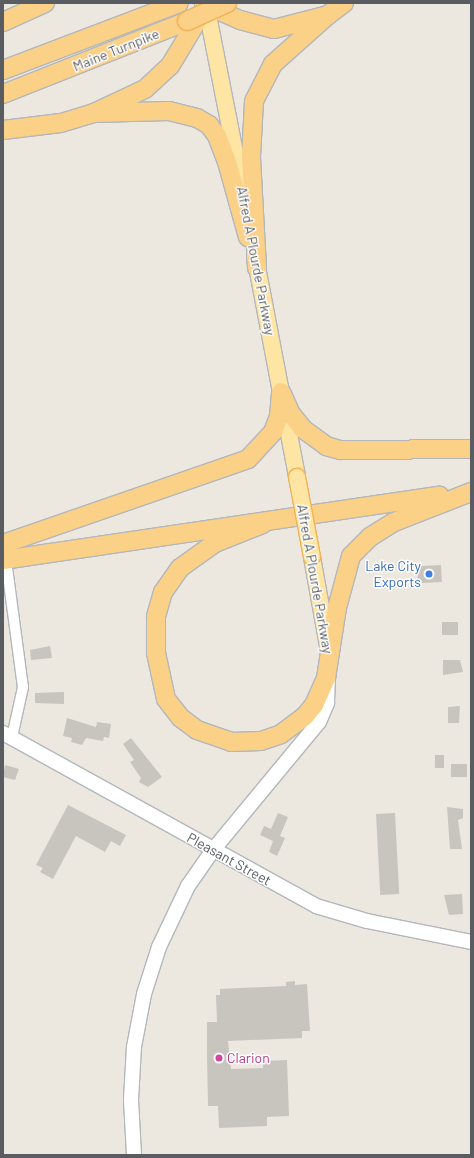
<!DOCTYPE html>
<html>
<head>
<meta charset="utf-8">
<style>
  body { margin:0 }
  #map { position:relative; width:474px; height:1158px; overflow:hidden; background:#ece8e0; font-family:Barlow,sans-serif }
  div>[style] { position:absolute }
  .building>* { inset:0; background:#c8c5bf; transform-origin:0 0 }
  .roads { filter:drop-shadow(1px 0 #b3b7bb) drop-shadow(-1px 0 #b3b7bb) drop-shadow(0 1px #b3b7bb) drop-shadow(0 -1px #b3b7bb) }
  .street>* { height:10px; margin:-5px; padding:0 5px; transform-origin:5px; border-radius:5px; background:#fff }
  .secondary>* { height:14px; margin:-7px; padding:0 7px; transform-origin:7px; border-radius:7px; background:#fff }
  .primary>* { height:16px; margin:-8px; padding:0 8px; transform-origin:8px; border-radius:8px; background:#fee5a3 }
  .highway>* { height:18px; margin:-9px; padding:0 9px; transform-origin:9px; border-radius:9px; background:#fbd087 }
  .bridges { filter:drop-shadow(1px 0 #efb256) drop-shadow(-1px 0 #efb256) drop-shadow(0 1px #efb256) drop-shadow(0 -1px #efb256) }
  .primary-bridge>* { height:16px; margin:-8px; padding:0 8px; transform-origin:8px; border-radius:8px; background:#fee5a3 }
  .highway-bridge>* { height:18px; margin:-9px; padding:0 9px; transform-origin:9px; border-radius:9px; background:#fbd087 }
  .dots>* { width:11px; height:11px; translate:-50% -50%; box-sizing:border-box; border:2px solid #fff; border-radius:50% }
  span { translate:-50% -50%; white-space:nowrap; text-align:center; line-height:1.15; -webkit-text-stroke:3px #fff; paint-order:stroke }
  .street-label { font-size:14px; color:#595d61 }
  .shop-label { font-size:14px; color:#366cbe }
  .right { translate:-100% -50%; text-align:right }
  .hotel-label { font-size:14px; color:#b23c85 }
  .left { translate:0 -50%; text-align:left }
  .frame { position:absolute; inset:0; border:4px solid #595d61; pointer-events:none }
</style>
</head>
<body>
<div id="map">
  <div class="building">
    <i style="left:441px;top:565px;width:17px;height:24px;rotate:87deg"></i>
    <i style="left:442px;top:622px;width:16px;height:13px"></i>
    <i style="clip-path:polygon(50px 646px,52px 658px,31px 660px,30px 650px)"></i>
    <i style="clip-path:polygon(443px 660px,460px 660px,463px 672px,443px 675px)"></i>
    <i style="clip-path:polygon(64px 692px,64px 704px,35px 703px,35px 693px)"></i>
    <i style="clip-path:polygon(460px 706px,459px 723px,448px 723px,448px 707px)"></i>
    <i style="clip-path:polygon(67px 718px,96px 727px,97px 722px,111px 724px,109px 738px,104px 737px,103px 741px,86px 738px,82px 745px,71px 742px,72px 738px,63px 736px)"></i>
    <i style="clip-path:polygon(131px 738px,162px 777px,148px 787px,139px 782px,141px 778px,130px 762px,134px 760px,123px 744px)"></i>
    <i style="left:435px;top:755px;width:9px;height:13px"></i>
    <i style="left:451px;top:764px;width:16px;height:13px"></i>
    <i style="clip-path:polygon(5px 765px,19px 769px,15px 780px,3px 777px)"></i>
    <i style="clip-path:polygon(68px 805px,126px 835px,120px 846px,111px 841px,105px 852px,76px 836px,53px 879px,40px 872px,43px 868px,36px 865px)"></i>
    <i style="clip-path:polygon(447px 807px,463px 809px,463px 818px,458px 820px,462px 849px,450px 849px)"></i>
    <i style="clip-path:polygon(278px 813px,288px 817px,280px 836px,285px 838px,277px 856px,269px 852px,273px 841px,260px 835px,264px 826px,271px 829px)"></i>
    <i style="left:395px;top:813px;width:81px;height:19px;rotate:87deg"></i>
    <i style="clip-path:polygon(462px 894px,463px 914px,449px 915px,444px 895px)"></i>
    <i style="clip-path:polygon(295px 981px,295px 985px,307px 984px,310px 1031px,302px 1031px,302px 1038px,228px 1041px,231px 1069px,263px 1068px,263px 1061px,287px 1060px,289px 1116px,267px 1117px,267px 1126px,219px 1128px,218px 1106px,208px 1106px,207px 1057px,207px 1022px,217px 1022px,216px 995px,220px 995px,220px 989px,286px 986px,286px 982px)"></i>
  </div>
  <div class="roads">
    <div class="street">
      <i style="left:6px;top:560px;width:128px;rotate:82.4deg"></i>
      <i style="left:23px;top:687px;width:51px;rotate:102.4deg"></i>
    </div>
    <div class="secondary">
      <i style="left:3px;top:733px;width:358px;rotate:28.9deg"></i>
      <i style="left:316px;top:906px;width:53px;rotate:16.4deg"></i>
      <i style="left:367px;top:921px;width:106px;rotate:11.4deg"></i>
      <i style="left:134px;top:1155px;width:55px;rotate:-93.1deg"></i>
      <i style="left:131px;top:1100px;width:53px;rotate:-86.8deg"></i>
      <i style="left:134px;top:1047px;width:54px;rotate:-79.3deg"></i>
      <i style="left:144px;top:994px;width:49px;rotate:-72.3deg"></i>
      <i style="left:159px;top:947px;width:68px;rotate:-64.6deg"></i>
      <i style="left:188px;top:886px;width:44px;rotate:-55.2deg"></i>
      <i style="left:213px;top:850px;width:166px;rotate:-50.4deg"></i>
      <i style="left:319px;top:722px;width:21px;rotate:-67deg"></i>
      <i style="left:327px;top:703px;width:26px;rotate:-88deg"></i>
    </div>
    <div class="primary">
      <i style="left:206px;top:5px;width:187px;rotate:78.9deg"></i>
      <i style="left:255px;top:256px;width:225px;rotate:79.2deg"></i>
      <i style="left:312px;top:557px;width:90px;rotate:79.8deg"></i>
    </div>
    <div class="highway">
      <i style="left:204px;top:4px;width:39px;rotate:24deg"></i>
      <i style="left:240px;top:20px;width:35px;rotate:15deg"></i>
      <i style="left:274px;top:29px;width:56px;rotate:-14.5deg"></i>
      <i style="left:328px;top:15px;width:20px;rotate:-37deg"></i>
      <i style="left:3px;top:22px;width:46px;rotate:-24.3deg"></i>
      <i style="left:3px;top:70px;width:188px;rotate:-20.8deg"></i>
      <i style="left:3px;top:94px;width:198px;rotate:-21.6deg"></i>
      <i style="left:94px;top:113px;width:75px;rotate:-1.5deg"></i>
      <i style="left:169px;top:111px;width:29px;rotate:14deg"></i>
      <i style="left:197px;top:118px;width:14px;rotate:30deg"></i>
      <i style="left:209px;top:125px;width:14px;rotate:54deg"></i>
      <i style="left:217px;top:136px;width:28px;rotate:69deg"></i>
      <i style="left:227px;top:162px;width:78px;rotate:74.4deg"></i>
      <i style="left:3px;top:130px;width:58px;rotate:-6.9deg"></i>
      <i style="left:61px;top:123px;width:34px;rotate:-17deg"></i>
      <i style="left:94px;top:113px;width:56px;rotate:-25.2deg"></i>
      <i style="left:145px;top:89px;width:34px;rotate:-43deg"></i>
      <i style="left:170px;top:66px;width:70px;rotate:-59deg"></i>
      <i style="left:257px;top:268px;width:111px;rotate:-93.1deg"></i>
      <i style="left:251px;top:157px;width:56px;rotate:-86.9deg"></i>
      <i style="left:254px;top:101px;width:42px;rotate:-62.8deg"></i>
      <i style="left:273px;top:64px;width:74px;rotate:-41.7deg"></i>
      <i style="left:282px;top:394px;width:22px;rotate:66deg"></i>
      <i style="left:291px;top:414px;width:19px;rotate:51deg"></i>
      <i style="left:303px;top:429px;width:29px;rotate:36deg"></i>
      <i style="left:326px;top:446px;width:15px;rotate:16deg"></i>
      <i style="left:340px;top:450px;width:131px;rotate:-0.4deg"></i>
      <i style="left:263px;top:524px;width:52px;rotate:158.4deg"></i>
      <i style="left:215px;top:543px;width:43px;rotate:144.5deg"></i>
      <i style="left:180px;top:568px;width:29px;rotate:125deg"></i>
      <i style="left:163px;top:592px;width:26px;rotate:106deg"></i>
      <i style="left:156px;top:617px;width:36px;rotate:90deg"></i>
      <i style="left:156px;top:653px;width:47px;rotate:77.7deg"></i>
      <i style="left:166px;top:699px;width:24px;rotate:52deg"></i>
      <i style="left:181px;top:718px;width:20px;rotate:37deg"></i>
      <i style="left:197px;top:730px;width:36px;rotate:19deg"></i>
      <i style="left:231px;top:742px;width:30px;rotate:-2deg"></i>
      <i style="left:261px;top:741px;width:21px;rotate:-19deg"></i>
      <i style="left:281px;top:734px;width:30px;rotate:-37deg"></i>
      <i style="left:305px;top:716px;width:14px;rotate:-51deg"></i>
      <i style="left:314px;top:705px;width:30px;rotate:-66deg"></i>
      <i style="left:326px;top:678px;width:71px;rotate:-81.1deg"></i>
      <i style="left:337px;top:608px;width:54px;rotate:-74.9deg"></i>
      <i style="left:351px;top:556px;width:27px;rotate:-45deg"></i>
      <i style="left:370px;top:537px;width:28px;rotate:-32deg"></i>
      <i style="left:394px;top:522px;width:83px;rotate:-21.3deg"></i>
      <i style="left:3px;top:544px;width:259px;rotate:-19.1deg"></i>
      <i style="left:248px;top:459px;width:37px;rotate:-47deg"></i>
      <i style="left:273px;top:432px;width:17px;rotate:-69deg"></i>
      <i style="left:279px;top:416px;width:24px;rotate:-85deg"></i>
      <i style="left:3px;top:560px;width:441px;rotate:-8.4deg"></i>
    </div>
  </div>
  <div class="bridges">
    <div class="primary-bridge">
      <i style="left:297px;top:477px;width:81px;rotate:79.4deg"></i>
    </div>
    <div class="highway-bridge">
      <i style="left:187px;top:21px;width:44px;rotate:-24.2deg"></i>
    </div>
  </div>
  <div class="dots">
    <i style="left:429px;top:574px;background:#3f7fe0"></i>
    <i style="left:219px;top:1058px;background:#d1479c"></i>
  </div>
  <div class="street-label">
    <span style="left:116px;top:50px;rotate:-22deg">Maine Turnpike</span>
    <span style="left:256px;top:261px;rotate:79deg">Alfred A Plourde Parkway</span>
    <span style="left:315px;top:579px;rotate:80deg">Alfred A Plourde Parkway</span>
    <span style="left:229px;top:859px;rotate:29deg">Pleasant Street</span>
  </div>
  <div class="shop-label">
    <span class="right" style="left:421px;top:574px">Lake City<br>Exports</span>
  </div>
  <div class="hotel-label">
    <span class="left" style="left:227px;top:1058px">Clarion</span>
  </div>
  <div class="frame"></div>
</div>
</body>
</html>
